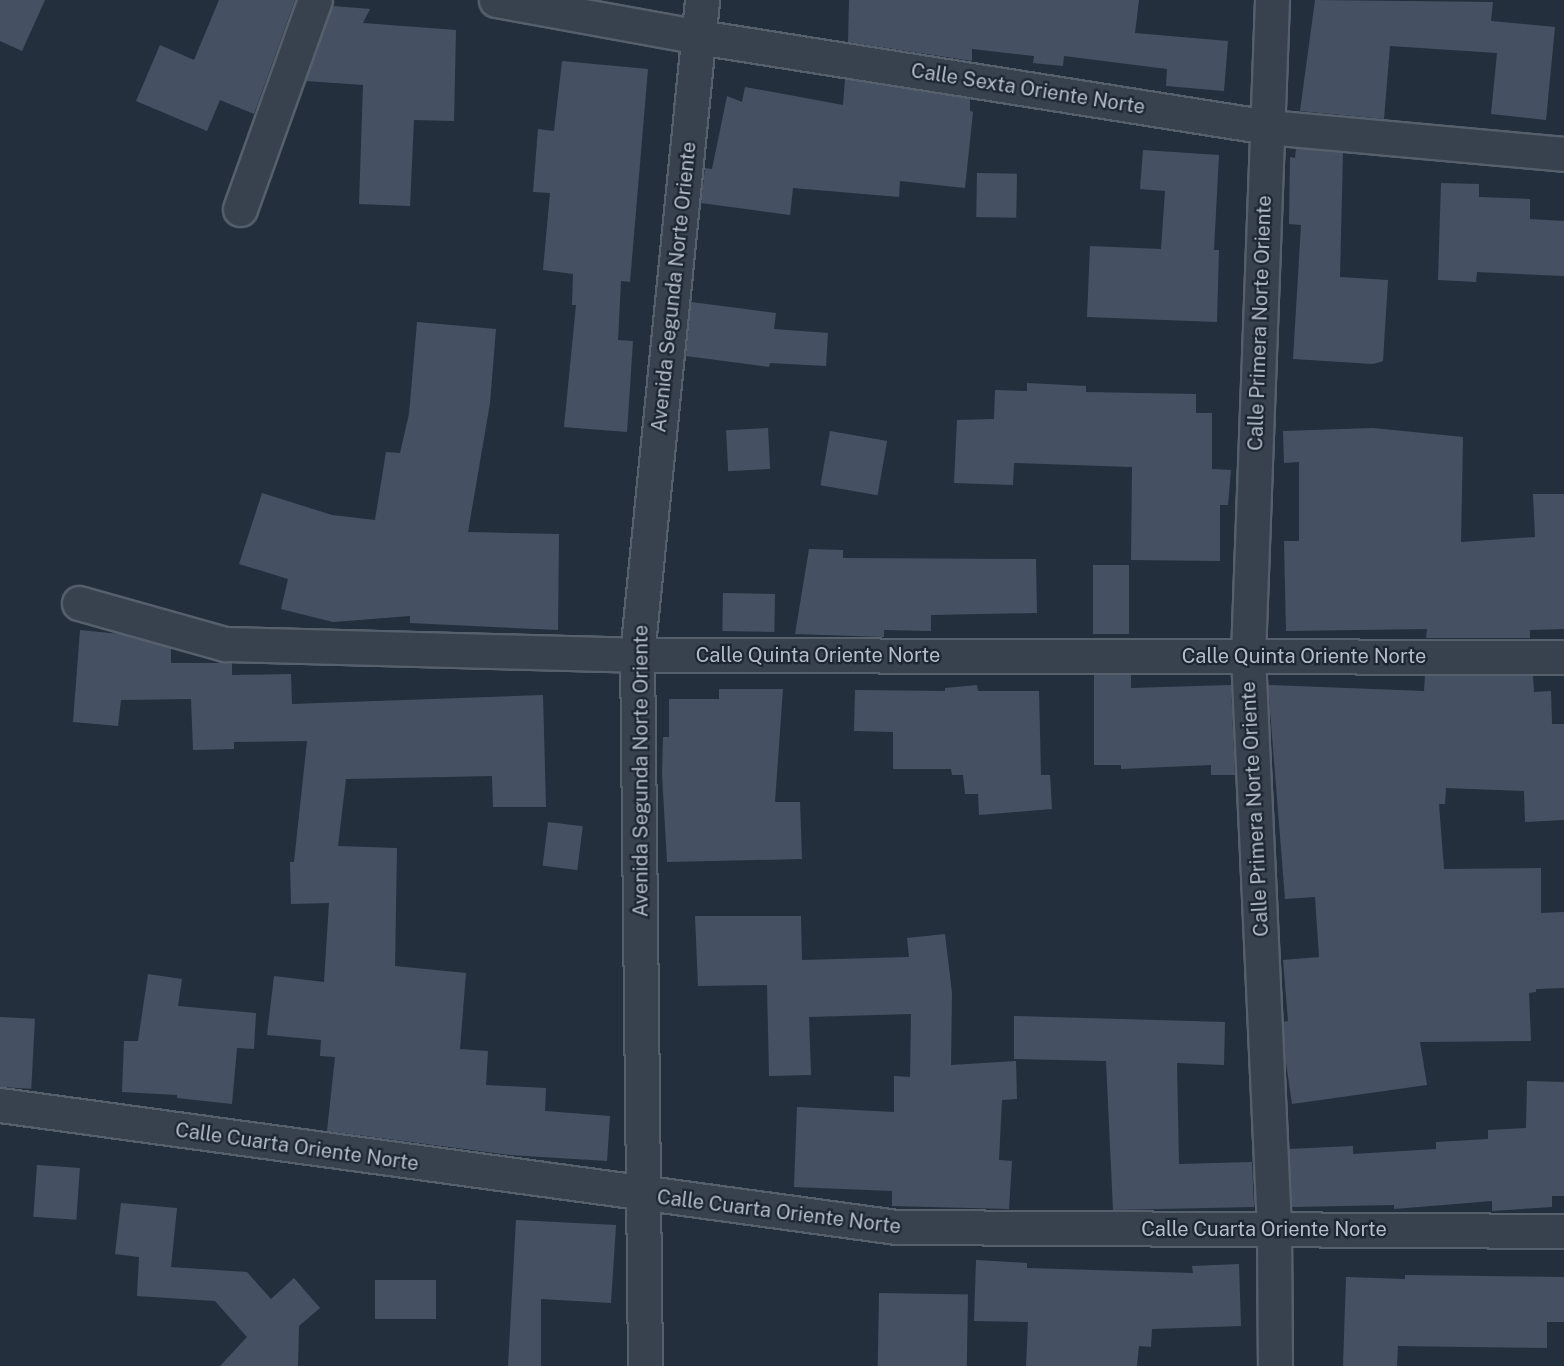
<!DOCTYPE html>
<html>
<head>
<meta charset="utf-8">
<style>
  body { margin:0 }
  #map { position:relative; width:1564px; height:1366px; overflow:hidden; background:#242f3e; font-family:"Public Sans",sans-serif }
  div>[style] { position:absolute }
  .building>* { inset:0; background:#455162; transform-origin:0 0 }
  .roads { filter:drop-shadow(2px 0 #565f6c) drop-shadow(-2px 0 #565f6c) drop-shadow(0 2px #565f6c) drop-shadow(0 -2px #565f6c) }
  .minor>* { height:33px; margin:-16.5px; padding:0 16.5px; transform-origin:16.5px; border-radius:16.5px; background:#38414e }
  span { translate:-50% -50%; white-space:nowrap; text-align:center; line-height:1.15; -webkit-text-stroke:4.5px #1d2633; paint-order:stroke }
  .street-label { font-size:20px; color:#b4bcc9 }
</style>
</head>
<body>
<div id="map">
  <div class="building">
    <i style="clip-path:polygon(0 0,45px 0,22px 51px,0 41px)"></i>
    <i style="clip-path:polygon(219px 0,295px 0,254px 114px,220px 100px,207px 131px,136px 101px,160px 45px,194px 60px)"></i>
    <i style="clip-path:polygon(849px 0,1139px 0,1135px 33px,1228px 41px,1224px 91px,1166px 86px,1167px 69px,1064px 56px,1063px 66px,1033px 63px,1034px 56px,972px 49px,972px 61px,848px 42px)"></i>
    <i style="clip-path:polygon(1315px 0,1493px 2px,1491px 21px,1555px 27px,1546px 120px,1491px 114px,1497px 53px,1390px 46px,1384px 119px,1300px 111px)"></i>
    <i style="clip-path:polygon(333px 6px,370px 9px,363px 23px,456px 30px,454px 121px,414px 120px,410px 206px,359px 204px,363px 85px,306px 81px)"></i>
    <i style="clip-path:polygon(562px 61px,648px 69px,630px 282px,621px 281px,618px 340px,633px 341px,627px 432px,564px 427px,576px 305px,572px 305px,573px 274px,543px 270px,550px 193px,533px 192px,538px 129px,554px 131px)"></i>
    <i style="clip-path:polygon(845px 79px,970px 99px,970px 111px,973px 112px,965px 188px,900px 181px,899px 197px,793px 188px,790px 215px,701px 203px,705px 168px,712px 169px,727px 96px,742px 102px,745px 87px,843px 105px)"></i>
    <i style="clip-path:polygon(1296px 148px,1343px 153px,1340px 277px,1388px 280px,1383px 361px,1373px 364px,1293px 359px,1301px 225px,1289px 224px,1290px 157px,1295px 158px)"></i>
    <i style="clip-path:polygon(1143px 150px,1219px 155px,1214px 250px,1219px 250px,1217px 322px,1087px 317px,1090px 246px,1161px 249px,1165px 191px,1140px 189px)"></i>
    <i style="left:977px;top:173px;width:40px;height:44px;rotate:1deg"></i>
    <i style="clip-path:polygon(1441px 183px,1479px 184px,1479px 197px,1530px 199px,1530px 219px,1564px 221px,1564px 276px,1477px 272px,1476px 282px,1438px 280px)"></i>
    <i style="clip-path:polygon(691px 302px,776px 313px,774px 329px,828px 333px,826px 366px,770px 363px,769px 367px,686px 356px)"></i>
    <i style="clip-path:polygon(417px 322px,496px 329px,490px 403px,468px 532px,559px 534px,558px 630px,410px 623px,410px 616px,333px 622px,281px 609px,288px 579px,239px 564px,262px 493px,332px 515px,375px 520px,386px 452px,400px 453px,409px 414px)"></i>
    <i style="clip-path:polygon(1027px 383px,1086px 386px,1086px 392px,1196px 394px,1196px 413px,1212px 413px,1212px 469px,1231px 470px,1228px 505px,1220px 505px,1220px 561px,1131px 560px,1132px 467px,1014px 463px,1013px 485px,954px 483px,957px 420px,994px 419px,995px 390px,1027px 391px)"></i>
    <i style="left:768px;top:428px;width:41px;height:42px;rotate:87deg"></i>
    <i style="clip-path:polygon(1373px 428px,1463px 437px,1461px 542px,1535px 537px,1533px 494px,1564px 494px,1564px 629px,1530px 630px,1530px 638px,1426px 638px,1427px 629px,1286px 631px,1284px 541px,1299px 541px,1299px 462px,1284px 463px,1283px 431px)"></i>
    <i style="left:830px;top:431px;width:58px;height:55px;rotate:10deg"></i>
    <i style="clip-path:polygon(809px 549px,843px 550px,843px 558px,1036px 559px,1037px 613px,931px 615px,931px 631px,884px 630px,884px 637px,795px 634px)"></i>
    <i style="left:1093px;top:565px;width:36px;height:69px"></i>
    <i style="left:723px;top:593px;width:52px;height:38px;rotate:1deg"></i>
    <i style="clip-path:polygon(80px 630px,120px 634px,171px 648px,171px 663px,232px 663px,232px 675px,291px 674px,292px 704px,543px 695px,546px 807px,493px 807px,492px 776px,346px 779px,338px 846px,397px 848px,395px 966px,466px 973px,460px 1049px,488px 1051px,486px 1085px,546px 1088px,545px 1111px,610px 1116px,607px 1161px,510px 1155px,327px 1131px,335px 1057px,320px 1056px,321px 1040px,267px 1035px,274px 976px,324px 982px,329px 903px,291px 904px,290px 862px,294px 862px,307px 741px,234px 742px,234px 749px,193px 750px,191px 699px,121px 700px,118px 726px,73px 722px)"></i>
    <i style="clip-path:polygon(1094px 675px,1131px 675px,1131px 688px,1231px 685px,1235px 775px,1211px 775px,1211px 765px,1121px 769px,1121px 765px,1094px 765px)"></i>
    <i style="clip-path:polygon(1425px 675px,1533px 676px,1534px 692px,1551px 691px,1552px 724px,1564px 724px,1564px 820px,1525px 822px,1524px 791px,1446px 788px,1445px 804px,1439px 804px,1444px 869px,1541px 868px,1541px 913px,1564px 912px,1564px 988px,1536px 989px,1536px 992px,1529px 993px,1531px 1041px,1420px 1042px,1427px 1085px,1292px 1104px,1285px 1056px,1283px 1022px,1288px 1021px,1283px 960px,1319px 957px,1315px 897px,1285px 899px,1268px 685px,1424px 691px)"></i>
    <i style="clip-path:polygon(977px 685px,978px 691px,1039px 691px,1041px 775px,1050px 775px,1052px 809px,979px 815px,978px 794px,965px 794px,963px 775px,952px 775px,951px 769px,893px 769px,893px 732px,854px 731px,855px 690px,945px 691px,945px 688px)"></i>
    <i style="clip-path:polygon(719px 689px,783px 689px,775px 802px,800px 802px,802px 859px,667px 862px,662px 774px,663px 737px,669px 737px,669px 699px,719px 699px)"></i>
    <i style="left:548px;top:822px;width:35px;height:44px;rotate:7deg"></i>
    <i style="clip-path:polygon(695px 916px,801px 916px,802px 960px,909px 957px,907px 938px,945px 934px,952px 993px,951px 1065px,1016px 1061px,1017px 1099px,1002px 1100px,999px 1160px,1012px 1161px,1009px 1209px,892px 1206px,892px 1191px,794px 1187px,797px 1107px,894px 1112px,894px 1076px,910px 1077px,911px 1014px,809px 1017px,811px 1075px,769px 1076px,767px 985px,698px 986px)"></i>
    <i style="clip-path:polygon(148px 974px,182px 979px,178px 1006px,256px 1013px,254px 1049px,237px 1048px,232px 1104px,177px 1098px,177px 1095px,122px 1092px,124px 1041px,138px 1041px)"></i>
    <i style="clip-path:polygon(1014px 1016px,1225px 1022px,1224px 1065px,1177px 1063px,1179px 1164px,1252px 1162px,1254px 1207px,1113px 1210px,1106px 1061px,1014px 1059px)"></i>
    <i style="left:0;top:1017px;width:35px;height:70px;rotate:3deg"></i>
    <i style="clip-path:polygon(1527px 1081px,1564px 1082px,1564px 1196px,1552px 1196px,1552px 1207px,1492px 1211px,1492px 1201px,1394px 1209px,1394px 1205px,1292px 1207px,1289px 1149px,1353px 1146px,1353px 1154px,1436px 1149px,1436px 1142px,1488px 1139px,1488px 1130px,1526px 1128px)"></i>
    <i style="left:37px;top:1165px;width:43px;height:52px;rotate:4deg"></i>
    <i style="clip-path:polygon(121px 1203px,177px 1208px,171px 1267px,247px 1272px,271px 1299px,294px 1278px,320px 1308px,299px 1326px,298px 1366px,220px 1366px,247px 1337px,215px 1301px,137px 1296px,139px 1257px,115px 1254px)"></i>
    <i style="clip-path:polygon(516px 1220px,616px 1225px,611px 1303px,541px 1299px,541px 1366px,508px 1366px)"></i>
    <i style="clip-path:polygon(976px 1260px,1027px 1263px,1027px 1268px,1193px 1273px,1192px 1266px,1239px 1264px,1241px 1326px,1152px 1329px,1151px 1347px,1139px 1346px,1137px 1366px,1026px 1366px,1028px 1322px,974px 1321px)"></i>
    <i style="clip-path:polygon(1405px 1275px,1564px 1277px,1564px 1322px,1547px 1322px,1547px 1348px,1398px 1346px,1397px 1366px,1343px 1366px,1346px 1277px,1405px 1279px)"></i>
    <i style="left:375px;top:1280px;width:61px;height:39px"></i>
    <i style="left:879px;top:1293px;width:89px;height:73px;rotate:1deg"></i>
  </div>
  <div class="roads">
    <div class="minor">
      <i style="left:496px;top:0;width:206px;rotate:10.3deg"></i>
      <i style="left:699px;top:37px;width:576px;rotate:8.99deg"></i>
      <i style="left:1268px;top:127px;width:297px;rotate:5.2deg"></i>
      <i style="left:1272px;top:0;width:656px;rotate:92.1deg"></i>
      <i style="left:1248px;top:656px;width:574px;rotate:87.4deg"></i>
      <i style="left:1274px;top:1229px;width:137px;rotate:89.6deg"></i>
      <i style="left:240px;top:209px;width:222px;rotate:-70.3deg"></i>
      <i style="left:79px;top:603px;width:152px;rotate:15.7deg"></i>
      <i style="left:225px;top:644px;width:412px;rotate:1.5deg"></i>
      <i style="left:637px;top:655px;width:927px;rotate:0.12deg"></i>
      <i style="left:0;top:1105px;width:905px;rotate:7.75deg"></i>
      <i style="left:897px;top:1227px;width:667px;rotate:0.34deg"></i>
      <i style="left:645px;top:1366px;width:711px;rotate:-90.64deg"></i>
      <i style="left:637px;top:655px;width:658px;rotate:-84.33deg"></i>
    </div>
  </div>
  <div class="street-label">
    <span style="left:1028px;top:89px;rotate:9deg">Calle Sexta Oriente Norte</span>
    <span style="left:674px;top:287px;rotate:-84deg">Avenida Segunda Norte Oriente</span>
    <span style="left:1260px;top:323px;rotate:-88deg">Calle Primera Norte Oriente</span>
    <span style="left:818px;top:655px">Calle Quinta Oriente Norte</span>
    <span style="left:1304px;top:656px">Calle Quinta Oriente Norte</span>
    <span style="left:641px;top:771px;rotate:-90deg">Avenida Segunda Norte Oriente</span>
    <span style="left:1255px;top:809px;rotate:-93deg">Calle Primera Norte Oriente</span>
    <span style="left:297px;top:1147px;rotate:8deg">Calle Cuarta Oriente Norte</span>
    <span style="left:779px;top:1212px;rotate:7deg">Calle Cuarta Oriente Norte</span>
    <span style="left:1264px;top:1229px">Calle Cuarta Oriente Norte</span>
  </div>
</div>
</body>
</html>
